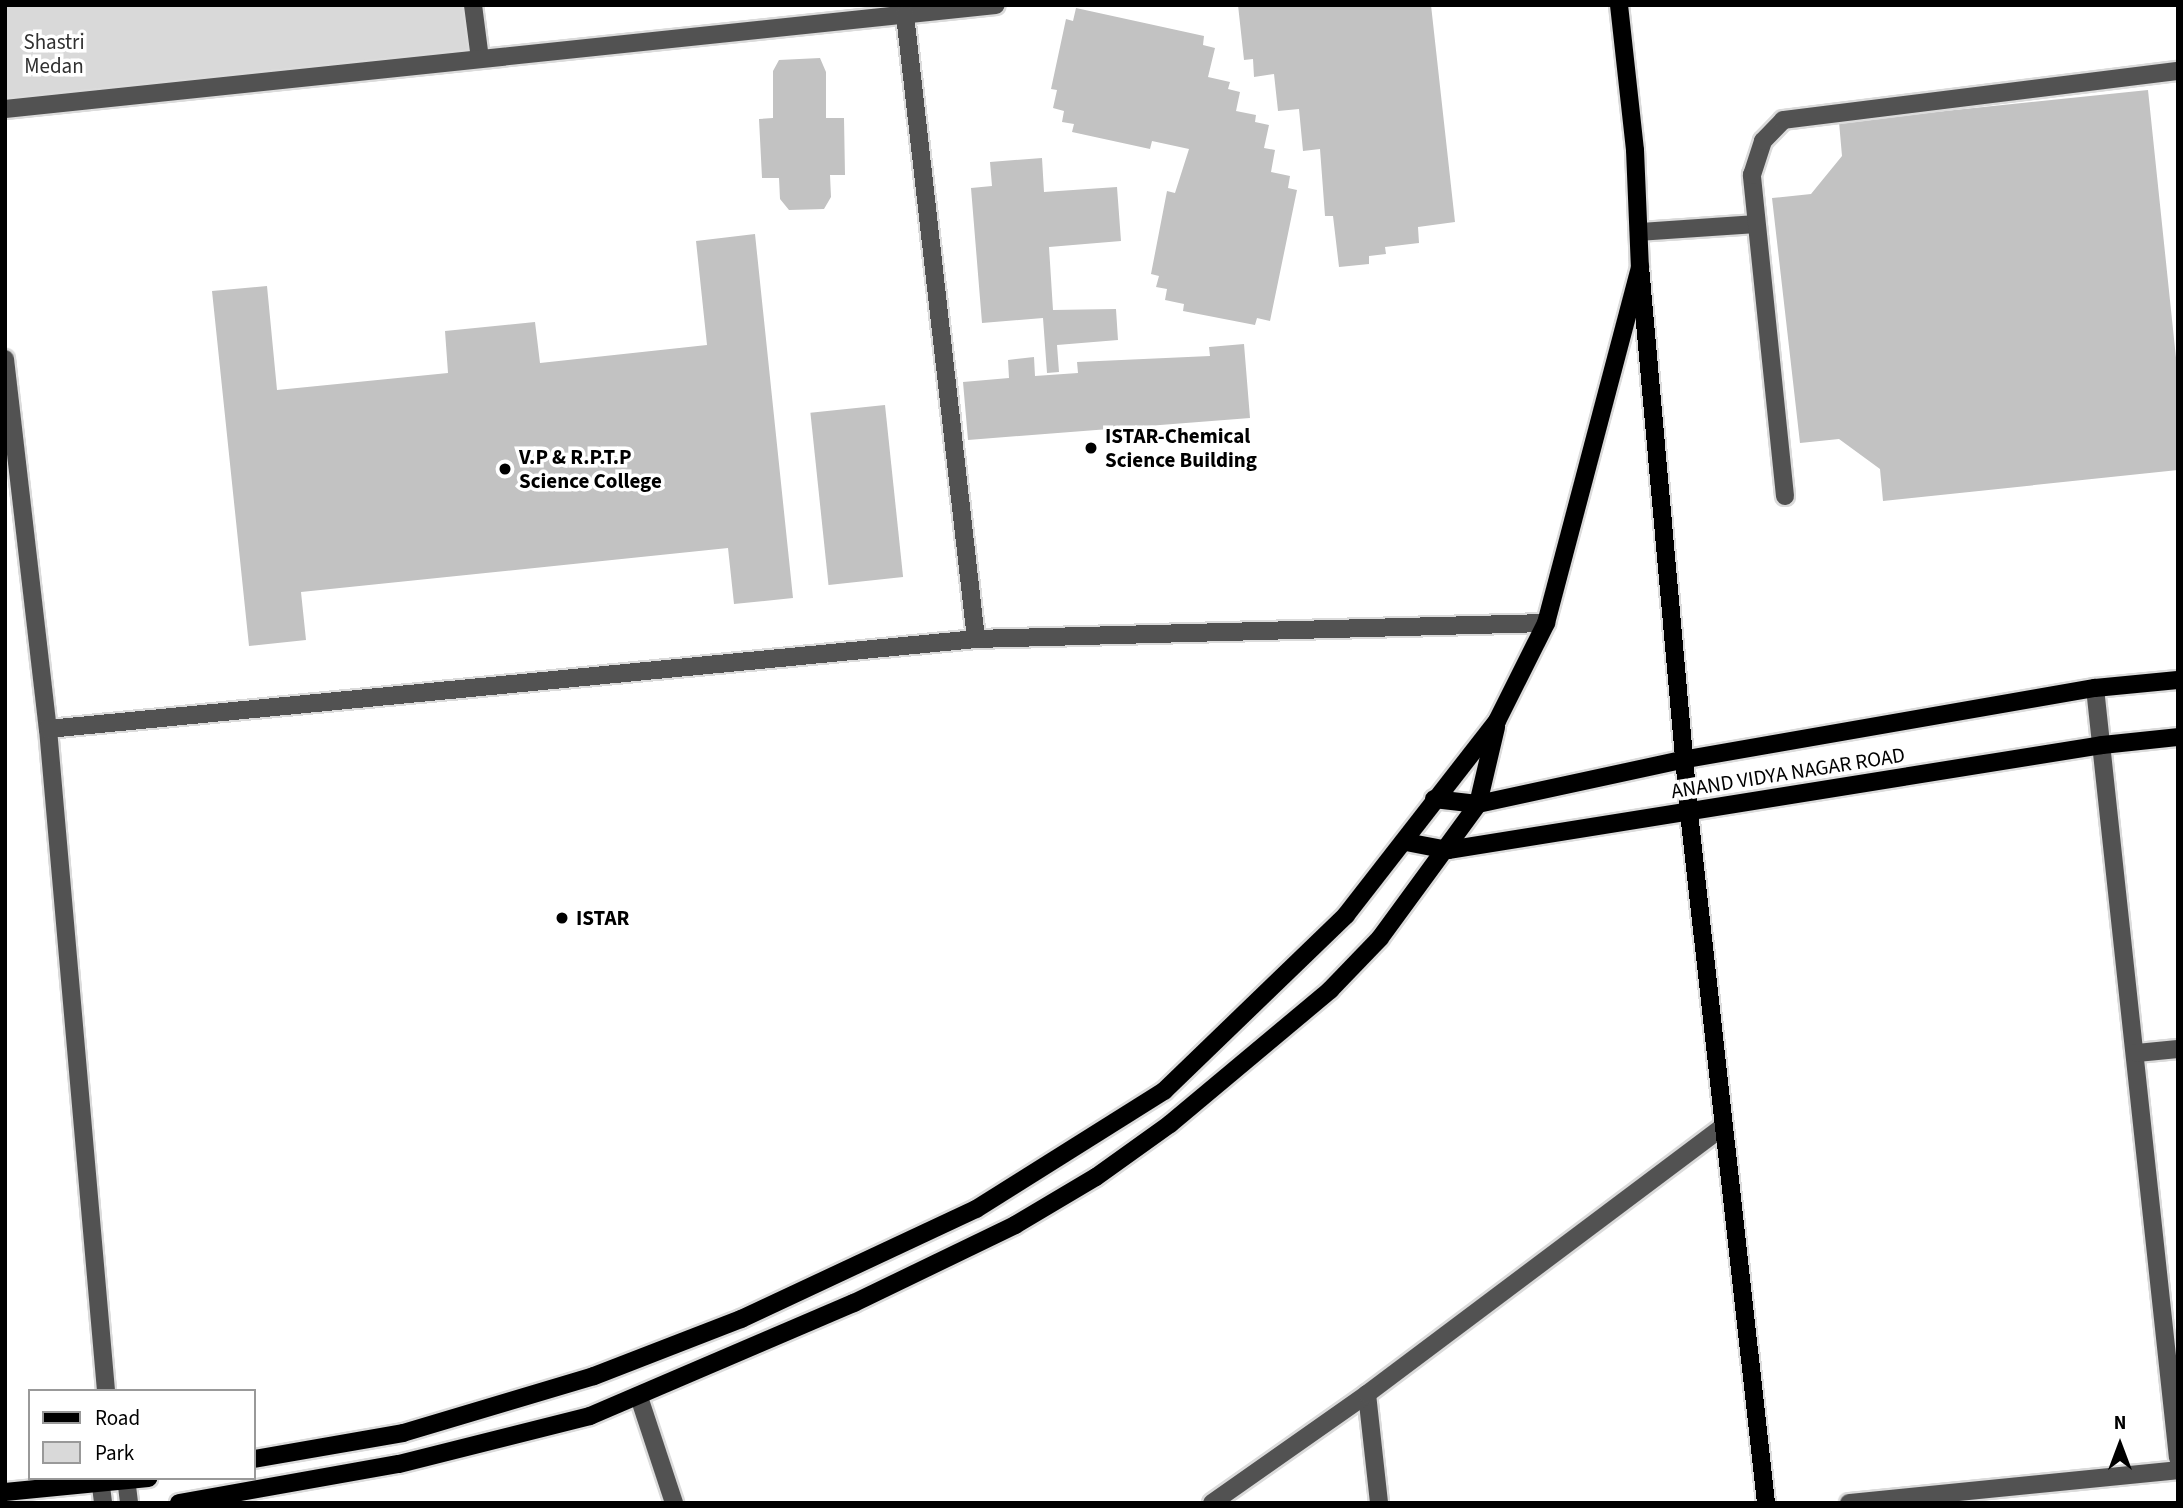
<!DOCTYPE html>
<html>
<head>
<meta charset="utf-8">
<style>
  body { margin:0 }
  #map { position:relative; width:2183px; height:1508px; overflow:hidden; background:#fff; font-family:"Source Sans 3",sans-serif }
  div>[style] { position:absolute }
  .green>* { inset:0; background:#d9d9d9 }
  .building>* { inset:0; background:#c2c2c2; transform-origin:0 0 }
  .roads { filter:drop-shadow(2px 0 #dbdbdb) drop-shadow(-2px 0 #dbdbdb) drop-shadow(0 2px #dbdbdb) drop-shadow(0 -2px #dbdbdb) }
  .minor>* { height:18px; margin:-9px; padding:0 9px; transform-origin:9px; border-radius:9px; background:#525252 }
  .major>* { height:18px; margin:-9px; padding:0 9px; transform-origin:9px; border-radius:9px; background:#000 }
  .dots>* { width:19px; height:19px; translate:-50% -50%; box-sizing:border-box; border:4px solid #fff; border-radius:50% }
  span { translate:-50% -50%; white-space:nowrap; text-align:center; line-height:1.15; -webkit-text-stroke:7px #fff; paint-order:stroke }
  .park-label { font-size:21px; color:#303030 }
  .poi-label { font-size:21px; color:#000; font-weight:700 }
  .left { translate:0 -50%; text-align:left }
  .street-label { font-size:21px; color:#000 }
  .frame { position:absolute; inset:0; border:7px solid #000; pointer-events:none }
  .legend { position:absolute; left:28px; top:1389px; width:228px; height:91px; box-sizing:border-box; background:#fff; border:2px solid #999; margin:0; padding:9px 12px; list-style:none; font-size:21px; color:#000 }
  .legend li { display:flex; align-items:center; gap:14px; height:35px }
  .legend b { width:35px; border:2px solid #999 }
  .north { position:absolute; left:2085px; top:1410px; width:70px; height:70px; -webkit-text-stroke:5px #fff; paint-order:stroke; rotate:0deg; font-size:19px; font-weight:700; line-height:28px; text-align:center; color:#000 }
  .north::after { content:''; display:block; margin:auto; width:24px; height:32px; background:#000; clip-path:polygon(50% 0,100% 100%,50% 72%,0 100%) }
</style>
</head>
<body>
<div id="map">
  <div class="green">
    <i style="clip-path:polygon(5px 5px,473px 5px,480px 59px,5px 109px)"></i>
  </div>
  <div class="building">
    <i style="clip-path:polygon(1238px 5px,1431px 5px,1455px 222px,1418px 227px,1419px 243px,1385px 247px,1386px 254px,1369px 256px,1369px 264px,1339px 267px,1333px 216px,1325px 216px,1320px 149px,1303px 151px,1299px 109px,1278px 111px,1274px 74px,1254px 77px,1253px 59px,1244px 60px)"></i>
    <i style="clip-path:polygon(1076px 8px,1204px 36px,1203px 45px,1215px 48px,1208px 77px,1230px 82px,1228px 89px,1240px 92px,1236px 111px,1256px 115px,1255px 122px,1269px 125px,1264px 148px,1275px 150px,1271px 172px,1290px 176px,1288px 188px,1297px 190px,1270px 321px,1257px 318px,1255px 325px,1183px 311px,1184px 304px,1165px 300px,1167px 289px,1156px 287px,1159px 276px,1151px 274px,1167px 191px,1175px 193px,1189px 149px,1152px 141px,1150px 149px,1072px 132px,1074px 124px,1062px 122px,1064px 111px,1053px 108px,1057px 90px,1051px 89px,1066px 19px,1073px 21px)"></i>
    <i style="clip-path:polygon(820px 58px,826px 72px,826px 118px,844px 118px,845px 175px,830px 175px,831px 197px,824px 209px,789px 210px,780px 199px,779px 178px,762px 178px,759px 119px,773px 118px,773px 71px,779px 60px)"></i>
    <i style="clip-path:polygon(2148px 90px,2178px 377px,2178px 470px,1883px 501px,1880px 469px,1839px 439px,1800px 443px,1772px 198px,1811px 194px,1842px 156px,1839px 122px)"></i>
    <i style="clip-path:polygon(1042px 158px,1044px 192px,1117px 187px,1121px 241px,1049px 247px,1053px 310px,1116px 309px,1118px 340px,1057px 345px,1059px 372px,1047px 373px,1043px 318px,982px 323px,971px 188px,992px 186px,990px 162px)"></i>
    <i style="clip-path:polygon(755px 234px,793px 598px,734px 604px,728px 548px,301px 592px,306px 640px,249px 646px,212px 291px,267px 286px,277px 390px,448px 373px,445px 331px,535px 322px,540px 363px,707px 345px,696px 241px)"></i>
    <i style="clip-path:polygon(1244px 344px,1250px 418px,968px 440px,963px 382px,1009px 378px,1008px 360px,1034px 357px,1035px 376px,1078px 373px,1077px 362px,1210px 356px,1209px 347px)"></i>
    <i style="left:885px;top:405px;width:173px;height:75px;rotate:84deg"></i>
  </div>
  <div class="roads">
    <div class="minor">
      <i style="left:473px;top:5px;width:54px;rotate:82.6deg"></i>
      <i style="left:5px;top:109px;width:996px;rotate:-5.99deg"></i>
      <i style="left:1639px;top:232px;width:116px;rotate:-3.9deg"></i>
      <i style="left:5px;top:359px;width:372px;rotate:83.4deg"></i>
      <i style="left:48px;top:729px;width:665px;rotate:84.99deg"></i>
      <i style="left:1785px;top:496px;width:323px;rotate:-95.9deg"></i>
      <i style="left:1752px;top:175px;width:36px;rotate:-72deg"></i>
      <i style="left:1763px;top:141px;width:29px;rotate:-46deg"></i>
      <i style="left:1783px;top:120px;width:398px;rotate:-7.1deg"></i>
      <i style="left:976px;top:639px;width:570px;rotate:-1.61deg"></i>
      <i style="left:2095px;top:688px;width:774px;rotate:83.85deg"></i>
      <i style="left:48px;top:729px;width:932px;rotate:-5.54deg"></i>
      <i style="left:976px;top:639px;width:628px;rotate:-96.49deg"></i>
      <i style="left:2137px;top:1053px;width:41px;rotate:-5.6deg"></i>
      <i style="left:1367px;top:1394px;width:110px;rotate:83.7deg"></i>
      <i style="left:639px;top:1397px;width:112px;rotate:71.7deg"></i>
      <i style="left:100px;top:1478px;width:25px;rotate:83deg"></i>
      <i style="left:126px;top:1478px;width:25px;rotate:83deg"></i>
      <i style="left:1212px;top:1503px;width:189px;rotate:-35.1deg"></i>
      <i style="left:1367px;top:1394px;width:444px;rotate:-36.9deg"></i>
      <i style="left:1849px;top:1503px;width:331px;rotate:-5.7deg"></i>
    </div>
    <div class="major">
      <i style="left:1619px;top:5px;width:146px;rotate:83.7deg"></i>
      <i style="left:1635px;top:150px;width:117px;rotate:87.6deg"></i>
      <i style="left:1640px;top:267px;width:548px;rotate:84.87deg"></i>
      <i style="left:1689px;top:813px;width:694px;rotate:83.63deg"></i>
      <i style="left:1434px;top:799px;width:44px;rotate:6.5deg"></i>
      <i style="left:1478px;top:804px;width:214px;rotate:-12.2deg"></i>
      <i style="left:1687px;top:759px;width:414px;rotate:-9.9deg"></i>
      <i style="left:2095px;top:688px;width:83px;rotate:-5.5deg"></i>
      <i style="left:1406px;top:842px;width:43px;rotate:10.8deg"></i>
      <i style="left:1448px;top:850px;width:662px;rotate:-9.12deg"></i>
      <i style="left:2102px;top:745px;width:76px;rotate:-6deg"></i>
      <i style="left:254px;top:1459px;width:151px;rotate:-9.9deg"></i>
      <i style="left:403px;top:1433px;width:199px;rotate:-16.6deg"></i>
      <i style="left:594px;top:1376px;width:158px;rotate:-21.2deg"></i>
      <i style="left:741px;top:1319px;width:259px;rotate:-25.1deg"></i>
      <i style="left:976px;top:1209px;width:222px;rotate:-32.1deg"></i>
      <i style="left:1164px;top:1091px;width:253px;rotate:-44deg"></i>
      <i style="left:1346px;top:915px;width:246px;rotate:-52.1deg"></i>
      <i style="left:1497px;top:721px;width:110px;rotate:-63.4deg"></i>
      <i style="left:1546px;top:623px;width:368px;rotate:-75.2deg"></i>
      <i style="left:5px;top:1492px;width:144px;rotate:-5.6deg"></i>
      <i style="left:179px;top:1503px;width:223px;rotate:-10.1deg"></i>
      <i style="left:399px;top:1464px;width:197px;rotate:-14.1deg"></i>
      <i style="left:590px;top:1416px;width:287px;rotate:-23.2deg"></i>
      <i style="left:854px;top:1303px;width:179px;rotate:-25.8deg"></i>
      <i style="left:1015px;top:1225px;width:94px;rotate:-30.7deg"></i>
      <i style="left:1096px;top:1177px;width:91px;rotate:-35.6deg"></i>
      <i style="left:1170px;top:1124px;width:209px;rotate:-39.9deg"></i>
      <i style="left:1330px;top:990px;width:72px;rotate:-46.1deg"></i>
      <i style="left:1380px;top:938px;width:166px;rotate:-53.8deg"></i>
      <i style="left:1478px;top:804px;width:79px;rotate:-76.8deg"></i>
    </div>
  </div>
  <div class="dots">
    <i style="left:1091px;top:448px;background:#000"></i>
    <i style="left:505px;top:469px;background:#000"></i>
    <i style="left:562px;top:918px;background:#000"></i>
  </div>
  <div class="park-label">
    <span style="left:54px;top:54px">Shastri<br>Medan</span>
  </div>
  <div class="poi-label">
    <span class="left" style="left:1105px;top:448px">ISTAR-Chemical<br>Science Building</span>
    <span class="left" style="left:519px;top:469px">V.P &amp; R.P.T.P<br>Science College</span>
    <span class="left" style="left:576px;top:918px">ISTAR</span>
  </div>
  <div class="street-label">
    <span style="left:1788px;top:773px;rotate:-9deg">ANAND VIDYA NAGAR ROAD</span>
  </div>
  <div class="frame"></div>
  <ul class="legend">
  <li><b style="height:9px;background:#000"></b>Road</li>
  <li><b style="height:19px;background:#d9d9d9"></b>Park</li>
  </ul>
  <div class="north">N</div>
</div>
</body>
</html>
